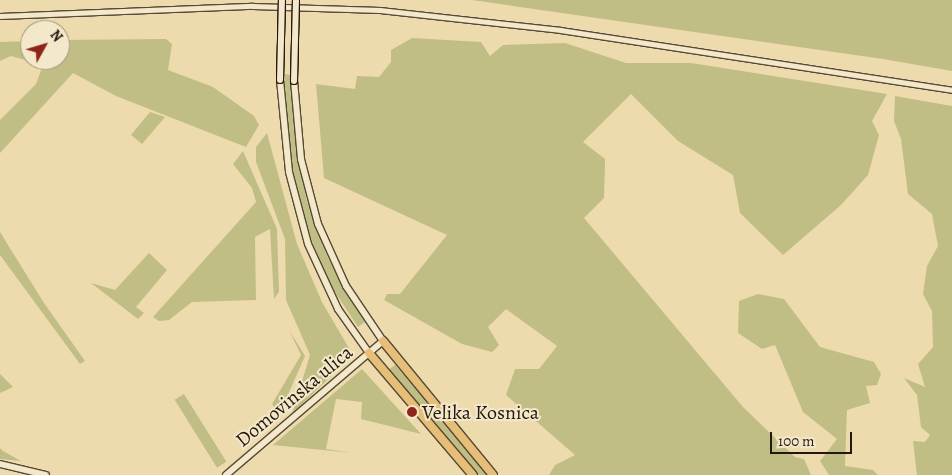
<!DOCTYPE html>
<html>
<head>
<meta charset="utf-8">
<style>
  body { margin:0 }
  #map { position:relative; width:952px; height:475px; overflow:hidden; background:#eddbae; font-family:Alegreya,serif }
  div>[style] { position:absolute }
  .green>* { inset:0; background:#c0be85; transform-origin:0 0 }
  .roads { filter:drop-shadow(1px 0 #564936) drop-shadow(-1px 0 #564936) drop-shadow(0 1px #564936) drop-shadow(0 -1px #564936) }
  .street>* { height:4.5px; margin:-2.25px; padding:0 2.25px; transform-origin:2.25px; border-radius:2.25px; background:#f3e8ca }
  .secondary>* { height:6px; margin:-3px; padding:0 3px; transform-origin:3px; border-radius:3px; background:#f3e8ca }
  .highway>* { height:8px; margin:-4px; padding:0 4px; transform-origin:4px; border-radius:4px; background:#e6be77 }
  .bridges { filter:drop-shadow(1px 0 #24180e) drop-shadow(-1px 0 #24180e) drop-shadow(0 1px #24180e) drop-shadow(0 -1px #24180e) }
  .secondary-bridge>* { height:6px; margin:-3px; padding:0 3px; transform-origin:3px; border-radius:3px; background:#f3e8ca }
  .dots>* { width:14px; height:14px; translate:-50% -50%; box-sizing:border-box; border:2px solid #f3e8ca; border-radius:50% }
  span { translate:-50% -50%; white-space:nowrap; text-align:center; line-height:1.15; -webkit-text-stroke:4px #f3e8ca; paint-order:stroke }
  .street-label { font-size:20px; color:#24180e }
  .poi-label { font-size:20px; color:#24180e }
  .left { translate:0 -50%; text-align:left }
  .north { position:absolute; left:20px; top:20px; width:50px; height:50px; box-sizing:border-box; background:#f3e8ca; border:1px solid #a0957f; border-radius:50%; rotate:51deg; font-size:14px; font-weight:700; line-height:20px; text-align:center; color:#24180e }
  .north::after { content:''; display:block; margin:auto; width:18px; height:22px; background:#8f2418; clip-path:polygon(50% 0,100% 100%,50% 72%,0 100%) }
  .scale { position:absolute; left:770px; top:432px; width:82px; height:22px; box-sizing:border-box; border:2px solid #24180e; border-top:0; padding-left:6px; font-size:15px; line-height:18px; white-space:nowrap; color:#24180e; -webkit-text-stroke:4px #f3e8ca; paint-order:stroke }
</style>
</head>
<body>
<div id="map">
  <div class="green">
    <i style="clip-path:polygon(472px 0,952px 0,952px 71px,883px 59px)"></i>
    <i style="clip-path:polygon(412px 38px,481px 42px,490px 56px,503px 45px,565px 43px,626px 63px,691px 63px,887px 94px,872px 121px,879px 135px,868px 175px,841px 205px,783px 255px,740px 213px,733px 175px,678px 141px,631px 94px,583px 142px,605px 159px,605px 165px,604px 198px,584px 218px,743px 407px,795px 457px,804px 459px,811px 475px,549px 475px,555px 465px,575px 455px,506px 395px,515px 369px,539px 369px,557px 346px,506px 309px,488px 327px,499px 345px,492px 352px,462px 344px,384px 300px,387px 294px,400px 294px,447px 235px,324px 178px,316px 84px,355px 89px,357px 76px,379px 77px,391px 62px,391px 50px)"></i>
    <i style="clip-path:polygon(166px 39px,172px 44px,168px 70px,213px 87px,254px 116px,259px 125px,246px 147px,116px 96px,73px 73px,0 153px,0 120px,36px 84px,43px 65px,11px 56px,0 61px,0 42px,30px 41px,30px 60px,60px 60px,60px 40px)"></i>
    <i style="clip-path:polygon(284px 74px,292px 75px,296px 146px,307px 201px,328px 258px,365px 322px,358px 327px,325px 277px,307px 229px,291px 171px)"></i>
    <i style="clip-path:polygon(895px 96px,952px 106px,952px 475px,917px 475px,913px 441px,925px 442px,930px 435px,921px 427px,917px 395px,904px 378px,925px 387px,918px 364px,933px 347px,932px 311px,923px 294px,927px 266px,938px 246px,932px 214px,908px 194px,901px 139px,894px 121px)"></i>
    <i style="clip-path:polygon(150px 112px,165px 117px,142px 144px,131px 135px)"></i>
    <i style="clip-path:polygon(267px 133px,297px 244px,322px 302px,353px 355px,292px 414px,310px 355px,286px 300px,285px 239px,256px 162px,256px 147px)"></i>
    <i style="clip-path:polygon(243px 151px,277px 229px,279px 292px,274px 299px,270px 229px,255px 237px,256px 300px,192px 302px,169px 320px,159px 321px,153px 317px,256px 202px,252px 188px,233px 164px)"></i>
    <i style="clip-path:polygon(0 232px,44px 303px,85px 361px,80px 364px,0 255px)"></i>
    <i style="clip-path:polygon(149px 253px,167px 270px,136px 307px,144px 313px,138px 319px,91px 283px,115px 290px)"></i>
    <i style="clip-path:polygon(758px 294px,784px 299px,820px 347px,874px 362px,881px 374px,877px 385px,866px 386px,870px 403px,847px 410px,845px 466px,873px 470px,878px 475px,829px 475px,820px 461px,837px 439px,803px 412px,775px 345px,762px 349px,738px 333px,739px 301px)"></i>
    <i style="clip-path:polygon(289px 330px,305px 356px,279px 415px,272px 404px,301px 355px)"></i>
    <i style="clip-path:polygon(395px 365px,438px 413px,487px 475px,477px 475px,388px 370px)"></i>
    <i style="clip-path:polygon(362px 369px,421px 434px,361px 419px,362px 402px,336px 399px,326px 449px,353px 453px,273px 445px)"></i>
    <i style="clip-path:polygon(0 374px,13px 387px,0 393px)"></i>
    <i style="left:184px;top:394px;width:80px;height:11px;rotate:58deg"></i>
    <i style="clip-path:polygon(0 448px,3px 451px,21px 461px,0 459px)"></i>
  </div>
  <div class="roads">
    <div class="street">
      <i style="left:0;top:16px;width:253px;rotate:-2.3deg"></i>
      <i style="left:253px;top:6px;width:127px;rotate:1.8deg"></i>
      <i style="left:380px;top:10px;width:182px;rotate:6.3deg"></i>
      <i style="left:561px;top:30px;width:396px;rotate:8.7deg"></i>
    </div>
    <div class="secondary">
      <i style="left:280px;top:80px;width:92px;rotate:84.4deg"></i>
      <i style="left:289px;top:172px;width:74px;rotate:75.2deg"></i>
      <i style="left:308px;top:244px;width:72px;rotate:65.2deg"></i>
      <i style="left:338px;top:309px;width:54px;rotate:54.8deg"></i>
      <i style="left:0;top:464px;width:47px;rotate:13.4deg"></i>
      <i style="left:226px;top:475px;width:206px;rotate:-40.5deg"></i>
      <i style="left:383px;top:341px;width:66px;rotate:-123.9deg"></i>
      <i style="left:346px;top:286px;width:68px;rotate:-114.3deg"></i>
      <i style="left:318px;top:224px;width:67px;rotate:-104.7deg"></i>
      <i style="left:301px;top:159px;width:78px;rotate:-95.1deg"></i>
    </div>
    <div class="highway">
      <i style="left:383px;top:341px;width:173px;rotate:50.6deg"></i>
      <i style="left:369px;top:353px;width:160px;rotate:49.6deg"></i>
    </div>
  </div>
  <div class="bridges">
    <div class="secondary-bridge">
      <i style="left:280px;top:80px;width:80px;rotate:-88.6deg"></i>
      <i style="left:294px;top:81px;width:81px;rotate:-88.6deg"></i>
    </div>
  </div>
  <div class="dots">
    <i style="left:412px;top:412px;background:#8f2418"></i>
  </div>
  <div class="street-label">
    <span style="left:294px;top:396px;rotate:-40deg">Domovinska ulica</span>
  </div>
  <div class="poi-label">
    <span class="left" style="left:422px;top:412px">Velika Kosnica</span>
  </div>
  <div class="north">N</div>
  <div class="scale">100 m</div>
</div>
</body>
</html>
